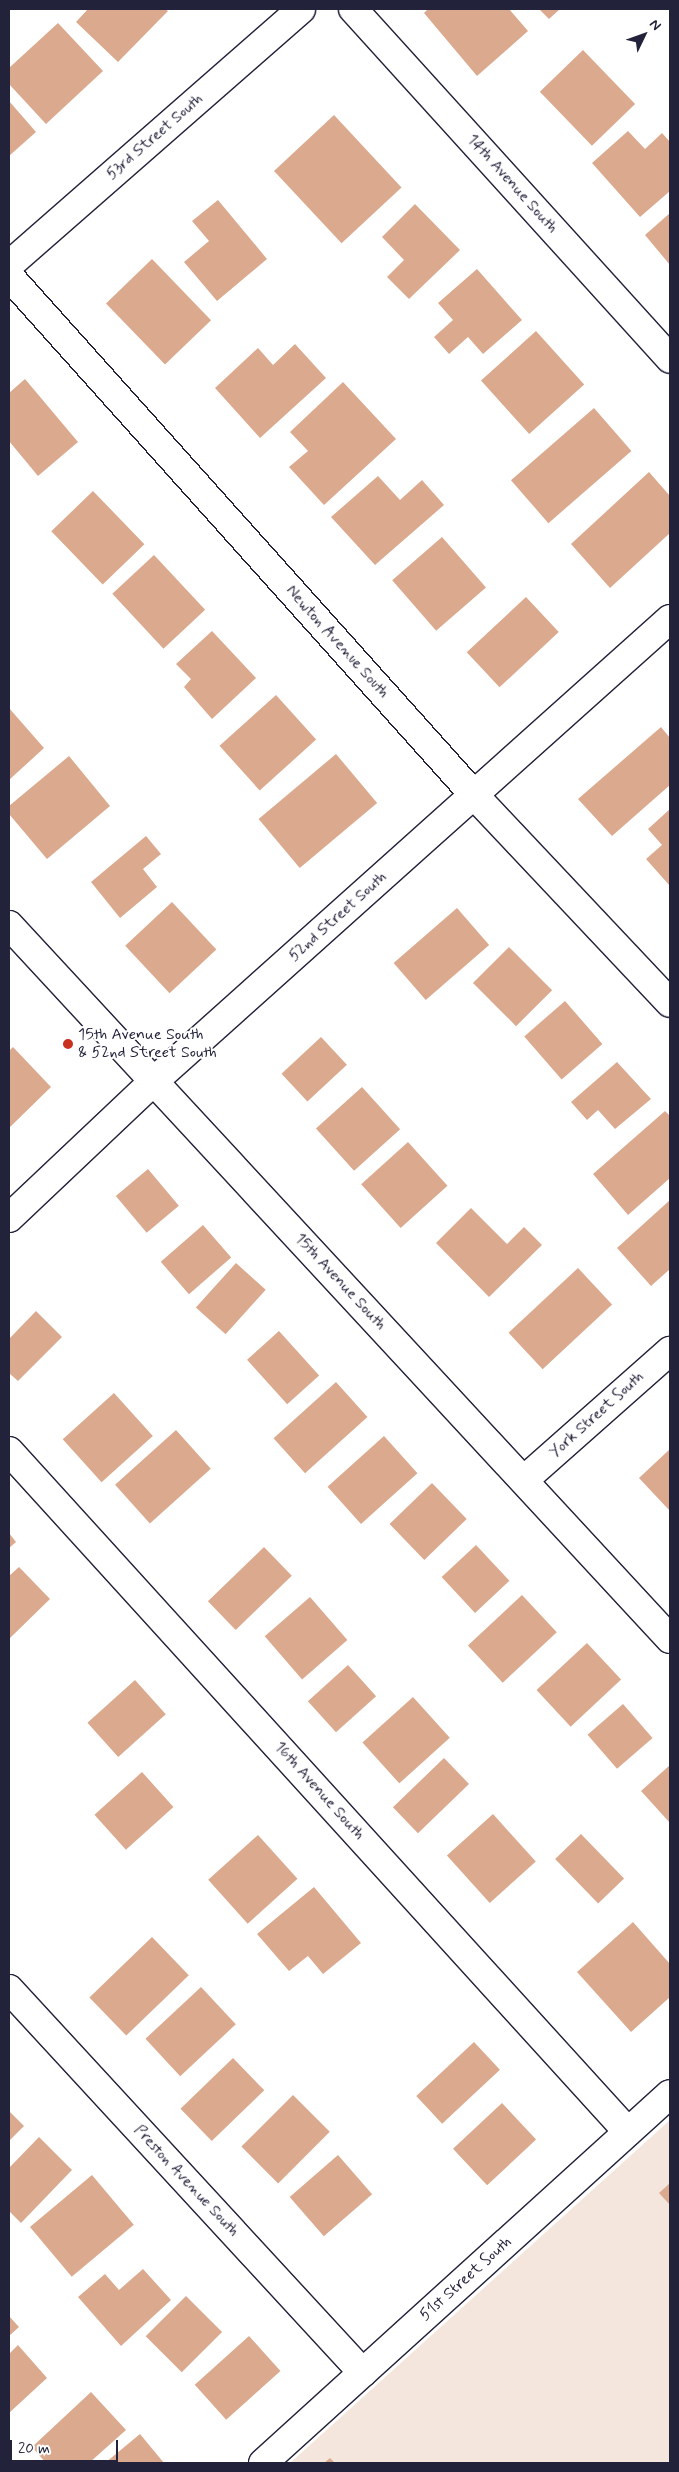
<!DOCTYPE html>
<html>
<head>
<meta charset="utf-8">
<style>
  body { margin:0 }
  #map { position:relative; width:679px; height:2472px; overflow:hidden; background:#fff; font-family:Mynerve,sans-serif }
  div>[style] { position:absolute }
  .built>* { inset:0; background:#f4e6dd }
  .building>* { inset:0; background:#dbaa8e; transform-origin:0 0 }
  .roads { filter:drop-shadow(1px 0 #22223b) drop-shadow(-1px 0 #22223b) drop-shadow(0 1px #22223b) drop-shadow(0 -1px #22223b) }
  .minor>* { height:28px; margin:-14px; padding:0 14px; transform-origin:14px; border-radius:14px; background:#fff }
  .dots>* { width:14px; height:14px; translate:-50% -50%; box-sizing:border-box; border:2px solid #fff; border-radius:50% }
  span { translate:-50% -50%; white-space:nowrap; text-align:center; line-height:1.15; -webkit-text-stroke:4px #fff; paint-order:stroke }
  .street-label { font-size:16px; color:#22223b }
  .poi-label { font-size:16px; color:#22223b }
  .left { translate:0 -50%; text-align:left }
  .frame { position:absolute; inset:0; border:10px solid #22223b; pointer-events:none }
  .north { position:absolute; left:619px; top:10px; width:50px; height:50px; -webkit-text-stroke:4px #fff; paint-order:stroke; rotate:48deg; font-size:14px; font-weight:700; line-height:20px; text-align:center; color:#22223b }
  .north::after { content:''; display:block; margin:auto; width:18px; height:22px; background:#22223b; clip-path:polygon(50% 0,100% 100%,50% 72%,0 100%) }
  .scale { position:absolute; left:10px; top:2440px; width:108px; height:22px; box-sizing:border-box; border:2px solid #22223b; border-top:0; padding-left:6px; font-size:15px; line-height:18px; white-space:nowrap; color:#22223b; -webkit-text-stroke:4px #fff; paint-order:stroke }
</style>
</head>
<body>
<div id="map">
  <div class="built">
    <i style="clip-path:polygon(670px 2120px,670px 2463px,290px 2463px)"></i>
  </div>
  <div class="building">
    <i style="clip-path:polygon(88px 9px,165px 9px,168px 11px,118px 62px,76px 22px)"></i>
    <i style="clip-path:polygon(428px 9px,509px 9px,528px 31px,477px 76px,424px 13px)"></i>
    <i style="clip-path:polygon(539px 9px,560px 9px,549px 19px)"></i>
    <i style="clip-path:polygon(58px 23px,103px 71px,46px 124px,9px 84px,9px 68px)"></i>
    <i style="left:583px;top:50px;width:75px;height:60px;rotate:46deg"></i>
    <i style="clip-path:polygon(9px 101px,36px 132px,9px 156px)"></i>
    <i style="left:334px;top:115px;width:99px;height:82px;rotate:47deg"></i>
    <i style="clip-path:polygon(628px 131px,645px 149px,662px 133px,670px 142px,670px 191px,640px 217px,592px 163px)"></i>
    <i style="clip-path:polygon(218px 200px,267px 259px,217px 301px,184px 262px,209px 241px,192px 221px)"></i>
    <i style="clip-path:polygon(415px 204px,460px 250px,409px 299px,387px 277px,404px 260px,382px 237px)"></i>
    <i style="clip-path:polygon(670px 213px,670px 265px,645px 235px)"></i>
    <i style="left:152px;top:259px;width:85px;height:64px;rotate:46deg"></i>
    <i style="clip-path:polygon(477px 269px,522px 320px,483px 354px,468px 337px,449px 354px,434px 337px,453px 320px,438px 303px)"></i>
    <i style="left:536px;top:331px;width:72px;height:74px;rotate:48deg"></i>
    <i style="clip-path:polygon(295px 344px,326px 378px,260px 438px,215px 388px,258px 348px,273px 365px)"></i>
    <i style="clip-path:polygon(25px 379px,78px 442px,38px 476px,9px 441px,9px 393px)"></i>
    <i style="clip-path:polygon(343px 382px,396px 439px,324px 505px,289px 467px,308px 451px,290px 432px)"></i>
    <i style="left:594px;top:408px;width:57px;height:110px;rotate:49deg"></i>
    <i style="clip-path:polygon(649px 472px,670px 496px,670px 533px,610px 588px,571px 544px)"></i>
    <i style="clip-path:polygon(378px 476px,400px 500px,422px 480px,444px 505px,375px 565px,331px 517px)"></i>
    <i style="left:93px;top:491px;width:74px;height:58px;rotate:46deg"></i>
    <i style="left:442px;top:537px;width:67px;height:66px;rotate:49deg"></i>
    <i style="left:154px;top:555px;width:75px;height:57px;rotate:47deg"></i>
    <i style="left:526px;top:597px;width:48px;height:81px;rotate:47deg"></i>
    <i style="clip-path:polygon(212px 631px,256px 678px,212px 719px,184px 687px,191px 679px,176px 664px)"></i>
    <i style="left:276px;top:695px;width:60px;height:76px;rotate:48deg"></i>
    <i style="clip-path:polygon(9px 708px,44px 748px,9px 780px)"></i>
    <i style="clip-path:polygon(661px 727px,670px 738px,670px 785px,612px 836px,578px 799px)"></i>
    <i style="left:336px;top:754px;width:64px;height:101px;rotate:50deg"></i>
    <i style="clip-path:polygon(69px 756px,110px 806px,47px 859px,9px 814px,9px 806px)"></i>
    <i style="clip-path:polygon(670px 809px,670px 886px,646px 859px,662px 845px,648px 829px)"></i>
    <i style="clip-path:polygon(146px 836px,161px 854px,143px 869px,157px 887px,120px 918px,91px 882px)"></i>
    <i style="left:172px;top:902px;width:65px;height:64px;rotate:47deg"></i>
    <i style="left:457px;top:908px;width:49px;height:84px;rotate:49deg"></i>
    <i style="left:509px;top:947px;width:61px;height:51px;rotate:45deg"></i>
    <i style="left:565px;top:1001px;width:57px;height:54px;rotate:49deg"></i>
    <i style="left:321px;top:1037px;width:38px;height:54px;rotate:47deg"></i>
    <i style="clip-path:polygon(13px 1047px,51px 1087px,9px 1128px,9px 1051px)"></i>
    <i style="clip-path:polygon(617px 1062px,651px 1099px,615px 1129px,598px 1110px,587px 1120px,571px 1102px)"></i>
    <i style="left:362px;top:1087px;width:57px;height:62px;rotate:48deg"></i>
    <i style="clip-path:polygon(665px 1111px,670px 1116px,670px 1178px,628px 1215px,593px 1174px)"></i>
    <i style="left:408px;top:1142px;width:59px;height:63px;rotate:48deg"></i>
    <i style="left:148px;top:1169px;width:48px;height:42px;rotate:50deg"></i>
    <i style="clip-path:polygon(670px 1200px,670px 1269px,651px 1286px,617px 1248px)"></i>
    <i style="clip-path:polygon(471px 1208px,507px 1244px,524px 1227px,542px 1245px,489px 1297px,436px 1243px)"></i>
    <i style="left:203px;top:1225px;width:43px;height:56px;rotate:49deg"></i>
    <i style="left:236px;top:1263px;width:40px;height:60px;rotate:42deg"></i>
    <i style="left:578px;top:1268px;width:50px;height:95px;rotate:47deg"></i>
    <i style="clip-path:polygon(36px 1311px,62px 1337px,18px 1381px,9px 1373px,9px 1339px)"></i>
    <i style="left:279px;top:1331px;width:60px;height:43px;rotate:48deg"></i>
    <i style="left:336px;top:1382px;width:47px;height:84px;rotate:48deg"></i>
    <i style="left:114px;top:1393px;width:58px;height:69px;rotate:48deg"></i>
    <i style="left:176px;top:1430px;width:52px;height:82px;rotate:48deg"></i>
    <i style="left:384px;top:1436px;width:50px;height:76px;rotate:48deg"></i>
    <i style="clip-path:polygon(670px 1449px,670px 1509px,669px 1510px,639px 1478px)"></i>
    <i style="left:432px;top:1483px;width:50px;height:59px;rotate:46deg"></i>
    <i style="clip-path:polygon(9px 1533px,16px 1542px,9px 1548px)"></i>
    <i style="left:476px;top:1545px;width:49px;height:47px;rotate:47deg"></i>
    <i style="left:264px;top:1547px;width:40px;height:78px;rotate:46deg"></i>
    <i style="clip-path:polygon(19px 1567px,50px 1599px,9px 1639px,9px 1576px)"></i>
    <i style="left:522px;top:1595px;width:51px;height:74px;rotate:47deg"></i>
    <i style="left:310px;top:1597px;width:57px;height:60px;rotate:49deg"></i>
    <i style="left:587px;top:1643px;width:50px;height:69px;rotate:47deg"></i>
    <i style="left:348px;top:1665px;width:42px;height:54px;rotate:48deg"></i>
    <i style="left:135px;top:1680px;width:46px;height:64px;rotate:48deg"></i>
    <i style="left:413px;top:1697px;width:55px;height:68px;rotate:48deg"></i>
    <i style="left:623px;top:1704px;width:45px;height:47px;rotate:49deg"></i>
    <i style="left:444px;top:1758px;width:36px;height:71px;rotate:46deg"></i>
    <i style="clip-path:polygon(670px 1765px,670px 1823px,641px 1791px)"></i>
    <i style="left:142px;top:1772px;width:47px;height:64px;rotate:48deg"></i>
    <i style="left:493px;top:1814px;width:64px;height:62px;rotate:48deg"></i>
    <i style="left:581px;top:1834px;width:62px;height:36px;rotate:46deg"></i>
    <i style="left:258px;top:1835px;width:59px;height:67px;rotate:48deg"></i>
    <i style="clip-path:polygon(314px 1887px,361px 1943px,323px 1974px,308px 1956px,289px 1971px,257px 1934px)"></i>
    <i style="clip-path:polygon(633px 1922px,670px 1964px,670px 1997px,631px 2032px,577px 1972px)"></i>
    <i style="left:152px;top:1937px;width:53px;height:87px;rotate:46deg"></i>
    <i style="left:201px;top:1987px;width:51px;height:76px;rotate:47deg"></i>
    <i style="left:474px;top:2042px;width:38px;height:79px;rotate:47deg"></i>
    <i style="left:233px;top:2058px;width:45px;height:73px;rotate:46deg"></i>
    <i style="left:293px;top:2095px;width:52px;height:73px;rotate:45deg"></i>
    <i style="left:502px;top:2103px;width:50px;height:67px;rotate:47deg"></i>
    <i style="clip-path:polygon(9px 2111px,24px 2126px,9px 2141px)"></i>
    <i style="clip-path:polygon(39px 2137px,72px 2170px,21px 2223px,9px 2211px,9px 2168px)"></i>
    <i style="left:338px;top:2155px;width:52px;height:64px;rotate:49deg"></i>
    <i style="left:92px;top:2175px;width:65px;height:81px;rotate:50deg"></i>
    <i style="clip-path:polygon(670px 2183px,670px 2205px,659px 2193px)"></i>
    <i style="clip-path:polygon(143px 2269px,171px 2300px,121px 2346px,78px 2297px,105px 2274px,119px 2290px)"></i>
    <i style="left:186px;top:2296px;width:51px;height:57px;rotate:45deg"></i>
    <i style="clip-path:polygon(9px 2316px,19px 2327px,9px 2336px)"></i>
    <i style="left:249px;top:2336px;width:47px;height:73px;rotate:48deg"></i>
    <i style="clip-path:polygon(18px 2345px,47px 2378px,9px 2413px,9px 2354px)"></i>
    <i style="clip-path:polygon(91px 2392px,126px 2430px,89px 2463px,46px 2463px,32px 2447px)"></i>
    <i style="clip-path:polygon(140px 2434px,164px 2463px,105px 2463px)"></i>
    <i style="clip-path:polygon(330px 2458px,335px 2463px,324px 2463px)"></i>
  </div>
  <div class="roads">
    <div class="minor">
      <i style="left:353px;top:9px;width:472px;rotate:47.8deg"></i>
      <i style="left:9px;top:265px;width:388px;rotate:-41.2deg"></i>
      <i style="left:9px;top:276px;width:698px;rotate:48.13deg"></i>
      <i style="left:475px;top:796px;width:284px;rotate:46.7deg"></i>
      <i style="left:9px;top:925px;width:973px;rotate:47.21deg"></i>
      <i style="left:9px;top:1218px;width:198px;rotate:-43.4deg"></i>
      <i style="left:153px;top:1082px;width:694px;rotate:-41.85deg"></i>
      <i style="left:9px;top:1451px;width:920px;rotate:47.73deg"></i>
      <i style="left:524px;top:1480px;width:195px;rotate:-41.5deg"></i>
      <i style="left:9px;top:1989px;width:522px;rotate:47.33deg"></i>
      <i style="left:263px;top:2463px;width:549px;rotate:-42.2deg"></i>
    </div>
  </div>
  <div class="dots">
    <i style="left:68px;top:1044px;background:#c8321e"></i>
  </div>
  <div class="street-label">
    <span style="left:155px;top:137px;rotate:-41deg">53rd Street South</span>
    <span style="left:512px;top:184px;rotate:48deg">14th Avenue South</span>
    <span style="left:337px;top:642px;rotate:48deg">Newton Avenue South</span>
    <span style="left:338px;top:917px;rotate:-42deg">52nd Street South</span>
    <span style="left:340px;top:1282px;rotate:47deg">15th Avenue South</span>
    <span style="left:597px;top:1415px;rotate:-42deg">York Street South</span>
    <span style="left:319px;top:1791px;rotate:48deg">16th Avenue South</span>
    <span style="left:186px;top:2181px;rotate:47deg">Preston Avenue South</span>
    <span style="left:466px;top:2279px;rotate:-42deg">51st Street South</span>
  </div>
  <div class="poi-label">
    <span class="left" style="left:78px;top:1044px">15th Avenue South<br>&amp; 52nd Street South</span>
  </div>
  <div class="frame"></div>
  <div class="north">N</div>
  <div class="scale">20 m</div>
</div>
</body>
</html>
